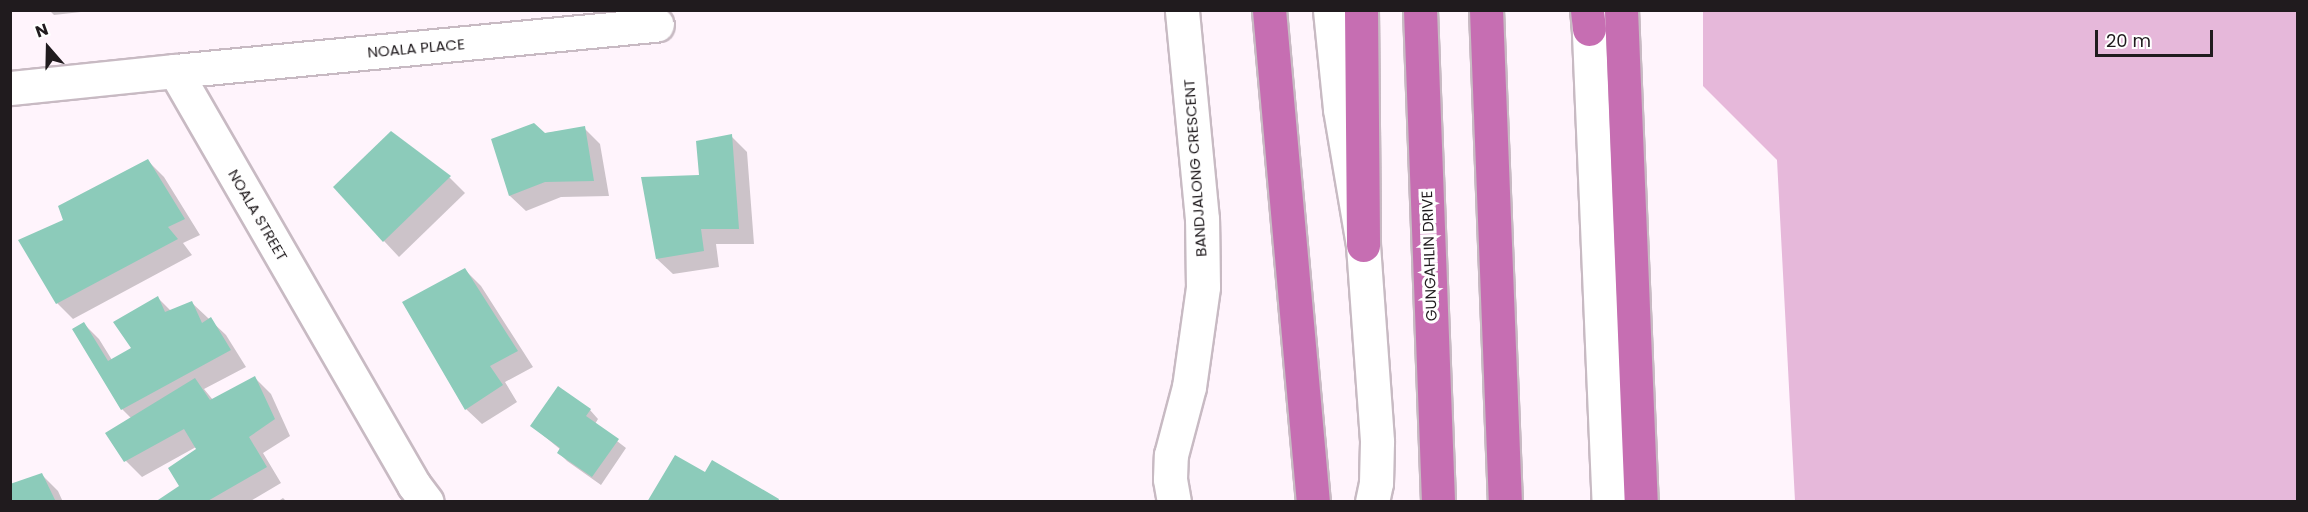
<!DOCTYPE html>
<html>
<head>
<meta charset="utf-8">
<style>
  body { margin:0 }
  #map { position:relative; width:2308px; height:512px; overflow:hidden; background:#fff4fc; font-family:Poppins,sans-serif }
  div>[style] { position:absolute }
  .forest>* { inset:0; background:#e6b8da }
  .shadow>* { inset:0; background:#0003 }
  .building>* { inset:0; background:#8ccbba }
  .roads { filter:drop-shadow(2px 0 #c8bac3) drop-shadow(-2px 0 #c8bac3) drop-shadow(0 2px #c8bac3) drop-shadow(0 -2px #c8bac3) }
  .minor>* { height:33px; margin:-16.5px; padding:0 16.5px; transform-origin:16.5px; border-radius:16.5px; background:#fff }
  .highway>* { height:33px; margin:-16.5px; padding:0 16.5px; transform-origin:16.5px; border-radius:16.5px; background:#c66eb2 }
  span { translate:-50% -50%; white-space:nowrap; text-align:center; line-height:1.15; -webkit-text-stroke:6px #fff; paint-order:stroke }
  .street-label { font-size:15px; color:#201b1e }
  .frame { position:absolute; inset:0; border:12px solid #201b1e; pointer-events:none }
  .north { position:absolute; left:18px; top:18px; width:60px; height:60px; -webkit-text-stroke:4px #fff; paint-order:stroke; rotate:340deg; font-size:16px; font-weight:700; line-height:24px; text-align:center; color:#201b1e }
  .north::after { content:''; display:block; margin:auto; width:21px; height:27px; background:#201b1e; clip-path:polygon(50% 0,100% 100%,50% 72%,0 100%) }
  .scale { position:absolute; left:2095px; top:30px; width:118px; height:27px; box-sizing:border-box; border:3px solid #201b1e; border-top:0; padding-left:8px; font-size:18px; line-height:21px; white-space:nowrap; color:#201b1e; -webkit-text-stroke:4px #fff; paint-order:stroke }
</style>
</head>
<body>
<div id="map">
  <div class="forest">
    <i style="clip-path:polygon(1703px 11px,2297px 11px,2297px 501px,1795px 501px,1777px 160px,1703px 86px)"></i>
  </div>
  <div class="shadow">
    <i style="clip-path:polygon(49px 10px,81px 10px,81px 12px,54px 15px)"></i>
    <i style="clip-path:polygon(584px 128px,600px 144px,609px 196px,561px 197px,526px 211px,510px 196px,493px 140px)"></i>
    <i style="clip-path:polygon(391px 133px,450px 178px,465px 193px,399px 257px,384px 241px)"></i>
    <i style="clip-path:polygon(731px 136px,747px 152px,754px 244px,716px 244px,719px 267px,673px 274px,657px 259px)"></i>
    <i style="clip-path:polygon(148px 161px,164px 177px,200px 235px,183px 243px,192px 255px,73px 319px,57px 303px,65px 221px)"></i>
    <i style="clip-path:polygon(465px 270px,481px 286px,533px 367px,505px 382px,517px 402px,482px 424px,466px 409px)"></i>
    <i style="clip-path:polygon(158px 298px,171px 311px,191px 302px,226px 335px,246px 367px,204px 389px,213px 400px,255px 378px,271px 394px,290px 436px,263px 453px,281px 483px,249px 502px,158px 502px,181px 487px,198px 449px,196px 447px,142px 477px,126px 461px,132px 419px,122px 409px,84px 324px,99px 339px,112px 360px,133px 348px)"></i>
    <i style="clip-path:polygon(590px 410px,598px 419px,595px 424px,626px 448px,601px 485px,567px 461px,559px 453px,561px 450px,532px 426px)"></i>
    <i style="clip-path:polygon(42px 475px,58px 491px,63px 502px,10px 502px)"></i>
    <i style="clip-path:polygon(283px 498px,287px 502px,277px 502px)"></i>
  </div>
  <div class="building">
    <i style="clip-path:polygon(534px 123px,545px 133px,585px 126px,594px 181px,545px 182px,509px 196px,491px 139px)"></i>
    <i style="clip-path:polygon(391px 131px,451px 176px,383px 242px,333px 187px)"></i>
    <i style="clip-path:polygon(732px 134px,739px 229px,701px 229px,704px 251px,656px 259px,641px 177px,699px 175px,696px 141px)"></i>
    <i style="clip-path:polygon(148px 159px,185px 219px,168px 227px,178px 239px,56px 304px,18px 240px,63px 220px,58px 206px)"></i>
    <i style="clip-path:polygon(465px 268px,518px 351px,490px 366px,503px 385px,465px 410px,402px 302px)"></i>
    <i style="clip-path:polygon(158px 296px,165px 312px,192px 301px,202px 323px,211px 317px,231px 350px,121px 410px,72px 329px,84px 322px,108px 361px,131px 348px,113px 322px)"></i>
    <i style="clip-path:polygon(255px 376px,275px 419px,249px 437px,267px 467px,206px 502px,155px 502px,179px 486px,168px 468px,196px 449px,184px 429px,124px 462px,105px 433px,195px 378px,210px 400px)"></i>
    <i style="clip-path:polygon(558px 386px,591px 409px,586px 416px,619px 439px,592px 477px,557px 453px,560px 448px,530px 426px)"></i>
    <i style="clip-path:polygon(675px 455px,705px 472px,712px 460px,779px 499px,778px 502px,647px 502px)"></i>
    <i style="clip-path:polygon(42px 473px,56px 502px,10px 502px,10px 484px)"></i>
  </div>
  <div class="roads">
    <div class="minor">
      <i style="left:1330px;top:10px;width:100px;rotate:84.2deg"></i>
      <i style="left:1340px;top:109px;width:138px;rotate:80.4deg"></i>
      <i style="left:1363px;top:245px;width:197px;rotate:85.9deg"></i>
      <i style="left:1377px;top:442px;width:41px;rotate:91.4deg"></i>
      <i style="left:1376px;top:483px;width:19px;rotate:102deg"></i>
      <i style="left:1588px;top:10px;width:492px;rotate:87.6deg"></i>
      <i style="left:175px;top:71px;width:484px;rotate:-5.5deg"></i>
      <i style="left:10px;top:88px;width:166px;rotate:-5.9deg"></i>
      <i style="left:175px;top:71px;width:478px;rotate:60deg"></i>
      <i style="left:414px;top:485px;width:21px;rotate:53deg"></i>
      <i style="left:1174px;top:502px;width:23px;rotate:-100deg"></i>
      <i style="left:1170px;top:479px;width:24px;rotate:-88deg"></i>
      <i style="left:1171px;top:455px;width:70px;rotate:-75.2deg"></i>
      <i style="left:1189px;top:387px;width:101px;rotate:-82deg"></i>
      <i style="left:1203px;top:287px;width:68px;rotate:-90.8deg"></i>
      <i style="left:1202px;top:219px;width:210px;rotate:-95.5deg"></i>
    </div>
    <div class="highway">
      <i style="left:1269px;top:10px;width:494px;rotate:84.9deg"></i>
      <i style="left:1361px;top:10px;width:235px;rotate:89.5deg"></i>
      <i style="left:1420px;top:10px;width:492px;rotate:87.9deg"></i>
      <i style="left:1486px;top:10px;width:492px;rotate:87.8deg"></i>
      <i style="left:1587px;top:10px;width:19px;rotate:84deg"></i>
      <i style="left:1621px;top:10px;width:492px;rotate:87.7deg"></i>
    </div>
  </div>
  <div class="street-label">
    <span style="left:416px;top:48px;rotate:-5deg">NOALA PLACE</span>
    <span style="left:1195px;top:168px;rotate:-94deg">BANDJALONG CRESCENT</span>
    <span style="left:258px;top:215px;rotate:60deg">NOALA STREET</span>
    <span style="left:1429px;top:256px;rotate:-92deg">GUNGAHLIN DRIVE</span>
  </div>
  <div class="frame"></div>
  <div class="north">N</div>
  <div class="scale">20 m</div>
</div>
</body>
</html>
